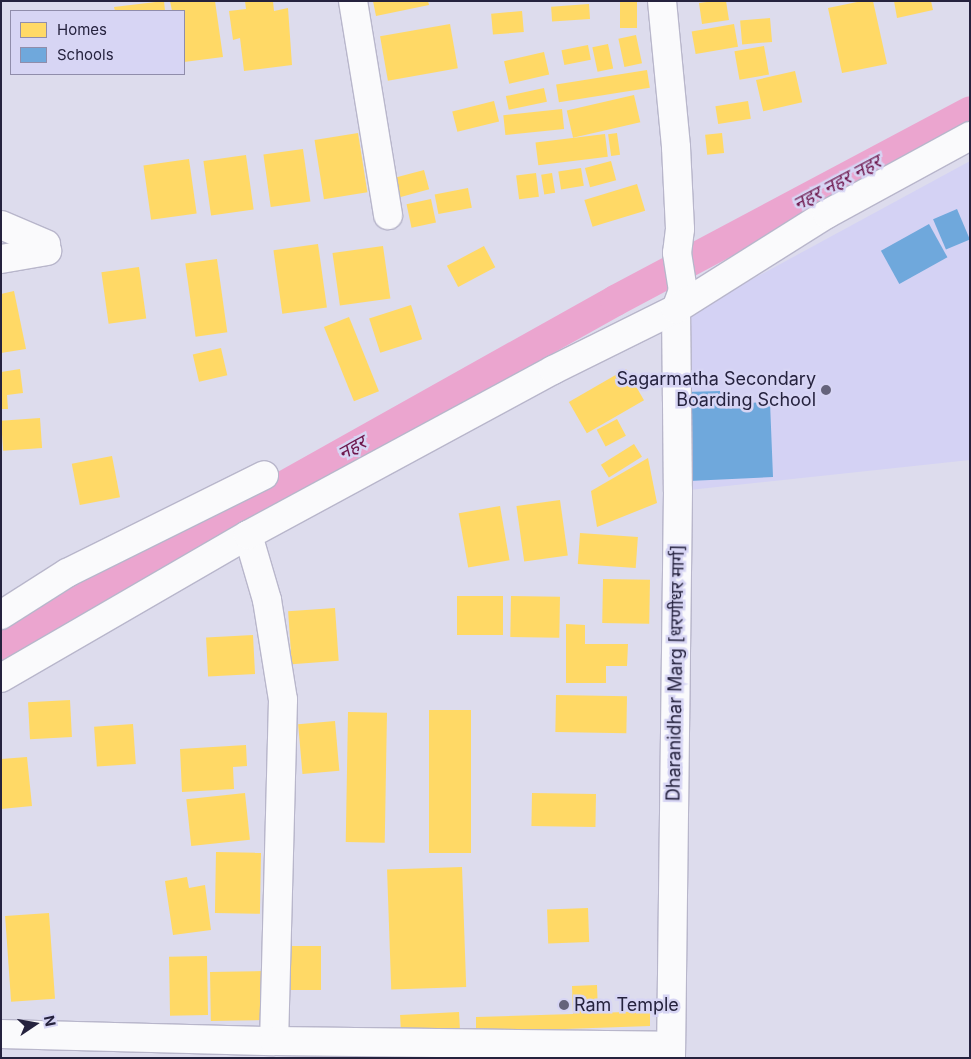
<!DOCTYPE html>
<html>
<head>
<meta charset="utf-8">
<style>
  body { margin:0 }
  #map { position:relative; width:971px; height:1059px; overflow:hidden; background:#dddced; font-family:Inter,"Noto Sans Devanagari",sans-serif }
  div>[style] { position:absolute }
  .built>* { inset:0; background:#d4d2f4 }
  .homes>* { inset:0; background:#ffd966; transform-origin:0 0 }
  .schools>* { inset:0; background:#6fa8dc; transform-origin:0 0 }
  .canal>* { height:31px; margin:-15.5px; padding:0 15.5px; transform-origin:15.5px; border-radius:15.5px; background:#eba5cf }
  .roads { filter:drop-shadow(1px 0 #b8b6cb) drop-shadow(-1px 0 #b8b6cb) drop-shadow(0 1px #b8b6cb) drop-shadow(0 -1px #b8b6cb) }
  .minor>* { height:28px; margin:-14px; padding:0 14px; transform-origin:14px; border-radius:14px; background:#fafafc }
  .tertiary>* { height:28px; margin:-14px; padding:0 14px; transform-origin:14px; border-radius:14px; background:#fafafc }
  .dots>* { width:14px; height:14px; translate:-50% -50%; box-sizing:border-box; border:2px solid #d7d5f4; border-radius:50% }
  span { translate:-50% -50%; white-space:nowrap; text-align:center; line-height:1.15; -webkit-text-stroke:5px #d7d5f4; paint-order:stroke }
  .poi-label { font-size:18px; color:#25223e }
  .right { translate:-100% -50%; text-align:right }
  .left { translate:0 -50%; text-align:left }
  .street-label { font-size:18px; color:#25223e }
  .water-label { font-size:19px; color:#6d164c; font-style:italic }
  .frame { position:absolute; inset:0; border:2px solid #25223e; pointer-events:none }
  .legend { position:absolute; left:10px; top:10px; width:175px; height:65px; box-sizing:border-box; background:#d7d5f4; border:1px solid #908dab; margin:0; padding:6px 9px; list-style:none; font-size:15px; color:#25223e }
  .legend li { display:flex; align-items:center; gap:10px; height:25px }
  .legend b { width:25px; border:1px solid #908dab }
  .north { position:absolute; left:10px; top:999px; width:50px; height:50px; -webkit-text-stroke:4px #d7d5f4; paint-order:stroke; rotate:78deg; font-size:14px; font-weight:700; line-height:20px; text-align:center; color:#25223e }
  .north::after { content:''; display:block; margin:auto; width:18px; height:22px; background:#25223e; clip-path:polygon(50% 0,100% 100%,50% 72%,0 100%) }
</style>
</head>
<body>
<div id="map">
  <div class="built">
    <i style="clip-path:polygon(970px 161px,970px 460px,689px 490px,679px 319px)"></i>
  </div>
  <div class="homes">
    <i style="clip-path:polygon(164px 1px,165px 11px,115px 11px,114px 7px)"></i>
    <i style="clip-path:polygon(170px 1px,215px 1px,223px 57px,184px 62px,184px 11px,172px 11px)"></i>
    <i style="clip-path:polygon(245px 1px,273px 1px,274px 11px,288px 8px,292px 65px,244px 71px,240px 38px,233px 40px,229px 11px,246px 9px)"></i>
    <i style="clip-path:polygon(373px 1px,428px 1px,429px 5px,376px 16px)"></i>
    <i style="left:620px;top:1px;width:17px;height:27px"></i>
    <i style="clip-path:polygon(714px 1px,726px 1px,729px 20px,702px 24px,699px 3px)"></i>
    <i style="clip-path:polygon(862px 1px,873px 1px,887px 64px,842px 73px,828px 8px)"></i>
    <i style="clip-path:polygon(894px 1px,931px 1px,933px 10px,897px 18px)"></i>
    <i style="left:589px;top:4px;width:15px;height:38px;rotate:86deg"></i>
    <i style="left:522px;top:11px;width:21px;height:31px;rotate:85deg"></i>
    <i style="left:770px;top:18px;width:24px;height:30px;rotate:85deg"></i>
    <i style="left:450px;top:24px;width:45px;height:71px;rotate:80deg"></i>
    <i style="left:734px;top:24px;width:23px;height:43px;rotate:80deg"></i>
    <i style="left:636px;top:35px;width:29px;height:18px;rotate:78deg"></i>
    <i style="left:608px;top:44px;width:25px;height:16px;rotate:78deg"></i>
    <i style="left:588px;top:45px;width:15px;height:27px;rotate:79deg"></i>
    <i style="left:764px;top:46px;width:29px;height:30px;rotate:80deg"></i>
    <i style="left:544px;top:52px;width:23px;height:41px;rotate:77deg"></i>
    <i style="left:647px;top:70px;width:18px;height:92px;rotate:81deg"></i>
    <i style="left:795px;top:71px;width:32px;height:40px;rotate:77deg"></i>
    <i style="left:544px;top:88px;width:14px;height:39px;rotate:78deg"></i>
    <i style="left:634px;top:95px;width:28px;height:69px;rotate:77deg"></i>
    <i style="left:494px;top:101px;width:21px;height:43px;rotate:76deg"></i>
    <i style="left:748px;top:101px;width:18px;height:33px;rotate:81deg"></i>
    <i style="left:562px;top:109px;width:20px;height:59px;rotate:84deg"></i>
    <i style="left:358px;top:133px;width:60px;height:44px;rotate:81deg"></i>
    <i style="left:617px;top:133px;width:22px;height:9px;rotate:82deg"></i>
    <i style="left:722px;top:133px;width:20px;height:17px;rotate:84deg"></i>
    <i style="left:605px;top:134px;width:23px;height:70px;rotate:83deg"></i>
    <i style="left:303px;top:149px;width:53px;height:40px;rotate:82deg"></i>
    <i style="left:246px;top:155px;width:55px;height:43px;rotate:82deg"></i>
    <i style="left:189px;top:159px;width:55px;height:46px;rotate:82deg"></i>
    <i style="left:611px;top:161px;width:20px;height:27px;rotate:75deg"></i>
    <i style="left:581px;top:168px;width:18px;height:23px;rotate:81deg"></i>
    <i style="left:424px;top:170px;width:20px;height:38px;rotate:75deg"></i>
    <i style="left:536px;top:173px;width:24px;height:20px;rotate:83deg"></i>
    <i style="left:552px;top:173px;width:20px;height:11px;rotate:81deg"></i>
    <i style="left:637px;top:184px;width:28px;height:55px;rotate:73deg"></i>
    <i style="left:468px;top:188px;width:20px;height:34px;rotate:79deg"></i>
    <i style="left:431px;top:199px;width:24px;height:25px;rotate:78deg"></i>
    <i style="left:318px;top:244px;width:64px;height:45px;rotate:82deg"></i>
    <i style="left:383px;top:246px;width:53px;height:51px;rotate:82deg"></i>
    <i style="left:484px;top:246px;width:24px;height:42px;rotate:62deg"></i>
    <i style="left:217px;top:259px;width:74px;height:32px;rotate:82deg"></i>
    <i style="left:139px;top:267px;width:52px;height:38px;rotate:82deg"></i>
    <i style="clip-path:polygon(14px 291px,26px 349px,1px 353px,1px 294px)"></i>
    <i style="left:411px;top:305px;width:36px;height:44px;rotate:72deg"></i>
    <i style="left:349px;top:317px;width:80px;height:27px;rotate:68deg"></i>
    <i style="left:221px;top:348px;width:28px;height:29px;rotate:77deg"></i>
    <i style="clip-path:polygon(20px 369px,23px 393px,7px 395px,8px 409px,1px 409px,1px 372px)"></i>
    <i style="left:626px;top:369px;width:36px;height:66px;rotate:60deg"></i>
    <i style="left:40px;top:418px;width:30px;height:39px;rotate:86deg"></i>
    <i style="left:617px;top:419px;width:19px;height:23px;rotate:62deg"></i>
    <i style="left:634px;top:444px;width:15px;height:39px;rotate:58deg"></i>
    <i style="left:112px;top:456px;width:42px;height:41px;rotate:79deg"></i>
    <i style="clip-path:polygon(648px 458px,657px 503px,597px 527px,591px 491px)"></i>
    <i style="left:560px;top:500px;width:56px;height:44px;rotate:82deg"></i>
    <i style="left:500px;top:506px;width:55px;height:42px;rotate:80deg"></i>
    <i style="left:580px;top:533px;width:58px;height:31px;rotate:4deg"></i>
    <i style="left:603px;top:579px;width:47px;height:44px;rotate:1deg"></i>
    <i style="left:457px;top:596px;width:46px;height:39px"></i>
    <i style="left:511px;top:596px;width:49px;height:41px;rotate:1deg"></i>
    <i style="left:335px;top:608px;width:53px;height:47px;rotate:86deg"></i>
    <i style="clip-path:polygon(566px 624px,585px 625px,585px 644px,628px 644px,627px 666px,606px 666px,606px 683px,566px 683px)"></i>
    <i style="left:253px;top:635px;width:39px;height:47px;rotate:87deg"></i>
    <i style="left:556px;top:695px;width:71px;height:37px;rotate:1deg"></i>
    <i style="left:70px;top:700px;width:37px;height:42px;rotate:87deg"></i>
    <i style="left:429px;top:710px;width:42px;height:143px"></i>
    <i style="left:348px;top:712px;width:39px;height:130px;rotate:1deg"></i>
    <i style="left:335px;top:721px;width:50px;height:37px;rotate:85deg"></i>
    <i style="left:133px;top:724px;width:40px;height:39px;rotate:86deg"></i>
    <i style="clip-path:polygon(246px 745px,247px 766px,233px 767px,234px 789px,182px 792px,180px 749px)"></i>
    <i style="clip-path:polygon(27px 757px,32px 806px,1px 809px,1px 759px)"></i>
    <i style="left:245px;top:793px;width:47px;height:59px;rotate:84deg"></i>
    <i style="left:532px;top:793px;width:64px;height:33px;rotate:1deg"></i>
    <i style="left:216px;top:852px;width:45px;height:61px;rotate:1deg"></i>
    <i style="left:462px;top:867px;width:120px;height:75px;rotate:88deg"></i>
    <i style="clip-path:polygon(187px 877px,189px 888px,205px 885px,211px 930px,173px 935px,165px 881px)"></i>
    <i style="left:588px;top:908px;width:34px;height:41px;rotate:88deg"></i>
    <i style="left:49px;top:913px;width:86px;height:44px;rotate:86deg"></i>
    <i style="left:286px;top:946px;width:35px;height:44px"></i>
    <i style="left:207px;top:956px;width:59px;height:38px;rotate:89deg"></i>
    <i style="left:264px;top:971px;width:49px;height:54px;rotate:89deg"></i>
    <i style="clip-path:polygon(597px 985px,598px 1013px,650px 1011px,650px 1026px,476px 1032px,476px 1017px,573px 1014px,572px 986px)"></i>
    <i style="left:459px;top:1012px;width:18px;height:59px;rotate:87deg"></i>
  </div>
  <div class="schools">
    <i style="left:957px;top:209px;width:33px;height:26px;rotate:67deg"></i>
    <i style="left:929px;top:224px;width:38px;height:55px;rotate:61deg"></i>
    <i style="clip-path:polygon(720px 391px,721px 404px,770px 402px,773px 477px,689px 481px,686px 392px)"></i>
  </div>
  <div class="canal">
    <i style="left:1px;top:644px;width:704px;rotate:-29.26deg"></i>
    <i style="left:615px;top:300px;width:402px;rotate:-28deg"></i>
  </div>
  <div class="roads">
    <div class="minor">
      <i style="left:353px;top:1px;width:217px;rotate:80.7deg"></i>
      <i style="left:662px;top:1px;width:147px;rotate:84.5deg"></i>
      <i style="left:676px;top:147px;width:82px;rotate:87.2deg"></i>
      <i style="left:680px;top:229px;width:24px;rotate:97deg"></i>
      <i style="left:677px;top:253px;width:37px;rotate:81deg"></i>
      <i style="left:683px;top:290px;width:20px;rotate:110deg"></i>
      <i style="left:676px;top:309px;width:182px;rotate:89.4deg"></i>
      <i style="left:678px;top:491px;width:567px;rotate:90.71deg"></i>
      <i style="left:1px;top:225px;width:49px;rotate:22.9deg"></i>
      <i style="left:1px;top:259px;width:47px;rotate:-9.9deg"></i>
      <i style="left:248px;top:535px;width:68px;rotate:73.7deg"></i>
      <i style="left:267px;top:600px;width:101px;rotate:80.9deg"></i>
      <i style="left:283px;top:700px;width:341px;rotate:91.5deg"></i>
      <i style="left:1px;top:615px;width:78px;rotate:-32.5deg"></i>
      <i style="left:67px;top:573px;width:220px;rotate:-26.4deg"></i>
      <i style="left:1px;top:1034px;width:273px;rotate:1.5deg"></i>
      <i style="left:274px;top:1041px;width:397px;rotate:0.7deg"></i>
    </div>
    <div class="tertiary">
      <i style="left:1px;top:678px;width:285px;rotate:-30.1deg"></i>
      <i style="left:248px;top:535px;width:347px;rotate:-28.4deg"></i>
      <i style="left:553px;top:370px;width:137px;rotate:-26.4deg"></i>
      <i style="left:676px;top:309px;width:178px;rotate:-32.2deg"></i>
      <i style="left:827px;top:214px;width:163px;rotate:-28.6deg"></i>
    </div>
  </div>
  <div class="dots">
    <i style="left:826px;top:390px;background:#65637b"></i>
    <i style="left:564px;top:1005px;background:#65637b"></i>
  </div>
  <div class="poi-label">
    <span class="right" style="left:816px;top:390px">Sagarmatha Secondary<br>Boarding School</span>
    <span class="left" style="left:574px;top:1005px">Ram Temple</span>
  </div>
  <div class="street-label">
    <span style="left:676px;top:673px;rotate:-89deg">Dharanidhar Marg [धरणीधर मार्ग]</span>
  </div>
  <div class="water-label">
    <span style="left:837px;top:183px;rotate:-28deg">नहर नहर नहर</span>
    <span style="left:352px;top:448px;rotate:-29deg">नहर</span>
  </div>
  <div class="frame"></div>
  <ul class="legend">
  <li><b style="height:14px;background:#ffd966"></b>Homes</li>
  <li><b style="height:14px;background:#6fa8dc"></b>Schools</li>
  </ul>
  <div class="north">N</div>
</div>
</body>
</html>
